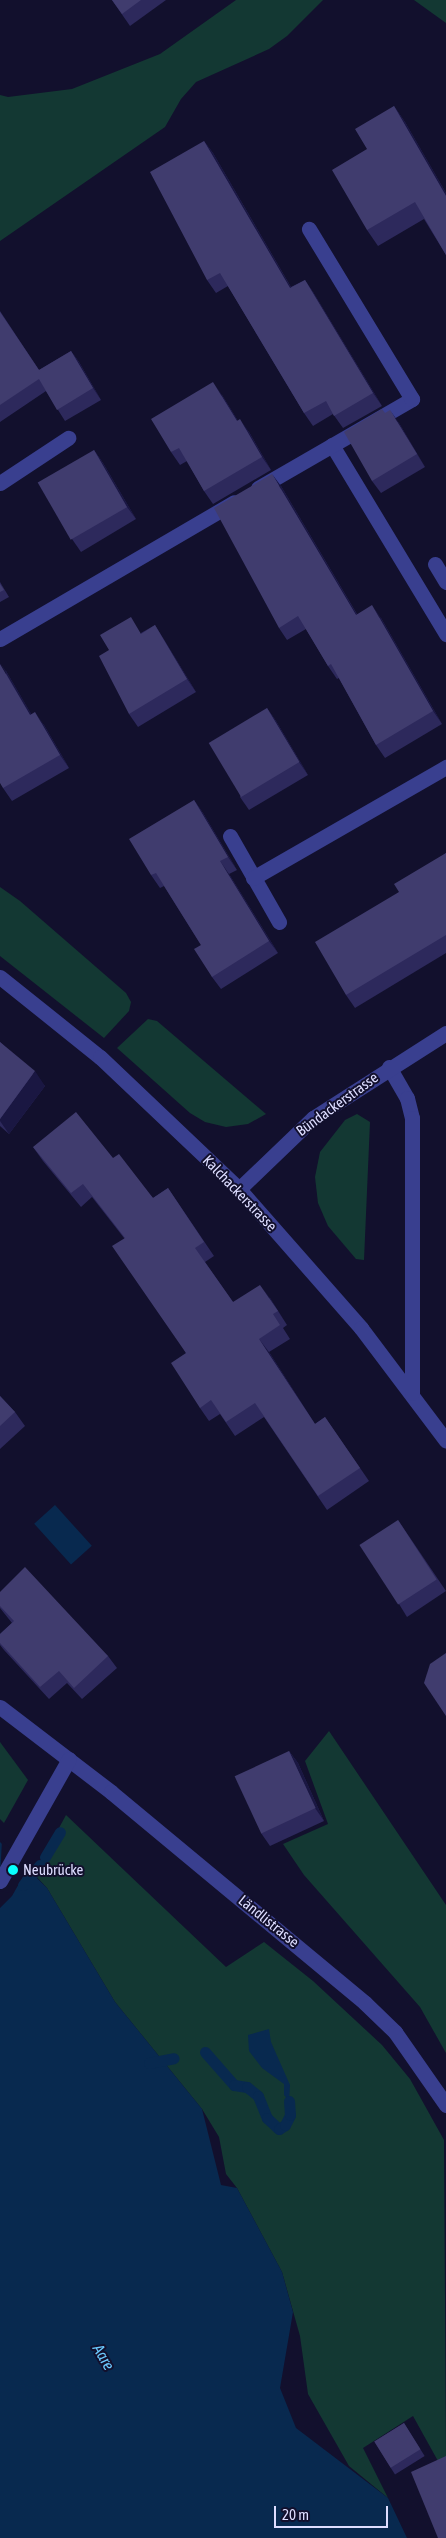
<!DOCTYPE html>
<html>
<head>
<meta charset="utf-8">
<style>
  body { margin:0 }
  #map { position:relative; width:446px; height:2538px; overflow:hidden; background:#12102d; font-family:"Asap Condensed",sans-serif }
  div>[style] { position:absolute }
  .green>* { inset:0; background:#133833 }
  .water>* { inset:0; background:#08294f; transform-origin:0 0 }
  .pier>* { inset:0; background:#12102d }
  .stream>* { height:11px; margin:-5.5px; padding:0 5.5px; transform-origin:5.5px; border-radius:5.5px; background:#08294f }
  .minor>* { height:15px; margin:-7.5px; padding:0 7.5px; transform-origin:7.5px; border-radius:7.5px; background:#393f8f }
  .wall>* { inset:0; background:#2d295c; transform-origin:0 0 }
  .shaded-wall>* { inset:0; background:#1a1742 }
  .building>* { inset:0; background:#403c6e; transform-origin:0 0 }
  .dots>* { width:14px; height:14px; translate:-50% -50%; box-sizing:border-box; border:2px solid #12102d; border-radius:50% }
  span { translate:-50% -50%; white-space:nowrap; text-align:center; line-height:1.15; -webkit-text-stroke:4px #12102d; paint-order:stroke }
  .street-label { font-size:15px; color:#ddf }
  .poi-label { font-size:15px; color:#ddf }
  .left { translate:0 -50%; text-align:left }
  .water-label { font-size:16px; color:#6bcaff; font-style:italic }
  .scale { position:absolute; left:274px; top:2506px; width:114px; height:22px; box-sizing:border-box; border:2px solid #ddf; border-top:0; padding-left:6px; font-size:15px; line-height:18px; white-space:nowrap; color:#ddf; -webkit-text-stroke:4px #12102d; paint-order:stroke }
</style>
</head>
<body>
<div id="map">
  <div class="green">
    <i style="clip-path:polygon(236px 0,323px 0,287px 36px,269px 49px,196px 82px,181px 99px,165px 127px,0 241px,0 95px,8px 97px,72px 89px,160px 54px)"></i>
    <i style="clip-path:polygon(414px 0,446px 0,446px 23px,439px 18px)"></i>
    <i style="clip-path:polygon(0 887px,20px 901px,126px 993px,131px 1002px,129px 1011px,104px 1038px,0 956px)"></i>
    <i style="clip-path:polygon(148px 1019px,157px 1021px,266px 1114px,248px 1124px,226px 1127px,205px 1122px,190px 1113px,117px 1048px)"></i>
    <i style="clip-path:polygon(357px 1114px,370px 1122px,364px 1260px,356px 1259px,328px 1226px,318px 1203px,315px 1177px,320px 1152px,345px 1120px)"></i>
    <i style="clip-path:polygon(329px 1731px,446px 1905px,446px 2053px,420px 2007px,304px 1875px,283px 1844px,328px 1824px,305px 1761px)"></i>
    <i style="clip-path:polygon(0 1742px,28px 1780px,4px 1823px,0 1819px)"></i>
    <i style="clip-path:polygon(66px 1815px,226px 1967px,264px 1942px,313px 1981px,382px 2045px,410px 2079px,444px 2140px,446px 2458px,438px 2461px,413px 2416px,363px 2448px,388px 2498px,349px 2466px,308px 2394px,300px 2336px,282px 2272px,237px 2188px,226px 2174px,219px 2137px,202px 2109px,115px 2002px,47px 1888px,34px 1874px)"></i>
  </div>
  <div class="water">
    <i style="left:55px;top:1505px;width:55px;height:28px;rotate:48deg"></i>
    <i style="clip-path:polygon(0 1842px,47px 1888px,115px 2002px,202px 2109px,221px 2185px,237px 2188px,282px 2272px,293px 2312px,280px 2388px,296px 2428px,388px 2498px,407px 2538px,0 2538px,0 1894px,11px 1896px,11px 1886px,0 1875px)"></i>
    <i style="clip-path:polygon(269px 2029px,271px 2042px,290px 2085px,289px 2101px,284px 2095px,284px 2084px,262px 2068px,249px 2051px,248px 2035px)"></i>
  </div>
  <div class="pier">
    <i style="clip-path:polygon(2px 1840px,29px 1866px,12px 1896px,0 1908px,0 1891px,9px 1893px,9px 1887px,0 1878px)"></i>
  </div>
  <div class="stream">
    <i style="left:45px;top:1857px;width:29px;rotate:-59deg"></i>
    <i style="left:23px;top:1885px;width:26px;rotate:-50deg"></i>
    <i style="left:205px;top:2052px;width:44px;rotate:48.7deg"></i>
    <i style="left:234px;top:2085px;width:13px;rotate:9deg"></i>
    <i style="left:247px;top:2087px;width:14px;rotate:39deg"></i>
    <i style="left:258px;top:2096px;width:24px;rotate:68deg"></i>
    <i style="left:267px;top:2118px;width:16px;rotate:43deg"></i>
    <i style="left:279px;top:2129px;width:7px;rotate:-34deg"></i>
    <i style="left:285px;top:2125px;width:11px;rotate:-63deg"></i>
    <i style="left:290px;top:2115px;width:14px;rotate:-94deg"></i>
    <i style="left:149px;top:2063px;width:25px;rotate:-11deg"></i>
  </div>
  <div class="minor">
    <i style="left:332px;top:445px;width:221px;rotate:58.9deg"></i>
    <i style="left:0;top:483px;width:82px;rotate:-33.5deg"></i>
    <i style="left:258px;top:488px;width:178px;rotate:-30deg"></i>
    <i style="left:412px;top:399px;width:199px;rotate:-121.2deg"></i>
    <i style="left:435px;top:564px;width:21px;rotate:59deg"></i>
    <i style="left:0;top:639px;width:271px;rotate:-30.3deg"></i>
    <i style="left:230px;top:836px;width:99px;rotate:60.3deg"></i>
    <i style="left:253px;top:878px;width:223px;rotate:-29.9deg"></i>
    <i style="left:0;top:977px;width:128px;rotate:38.7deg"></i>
    <i style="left:100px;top:1057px;width:192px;rotate:43.5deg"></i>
    <i style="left:239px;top:1189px;width:185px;rotate:48.7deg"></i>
    <i style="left:361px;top:1328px;width:141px;rotate:53deg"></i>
    <i style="left:389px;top:1067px;width:36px;rotate:60deg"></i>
    <i style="left:407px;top:1098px;width:21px;rotate:76deg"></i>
    <i style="left:412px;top:1118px;width:275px;rotate:90deg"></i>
    <i style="left:239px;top:1189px;width:103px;rotate:-43.8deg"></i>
    <i style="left:313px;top:1118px;width:158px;rotate:-32.6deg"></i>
    <i style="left:0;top:1707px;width:140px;rotate:37.4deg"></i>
    <i style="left:111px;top:1792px;width:330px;rotate:39.7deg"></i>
    <i style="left:365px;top:2003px;width:42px;rotate:44deg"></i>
    <i style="left:395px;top:2032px;width:89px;rotate:55.1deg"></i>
    <i style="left:0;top:1881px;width:140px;rotate:-60.5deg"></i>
  </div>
  <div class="wall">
    <i style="clip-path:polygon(112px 0,166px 0,130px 26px)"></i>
    <i style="clip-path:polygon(394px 106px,405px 122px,446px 193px,446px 255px,424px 219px,378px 246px,367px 230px,367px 149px)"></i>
    <i style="clip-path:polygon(204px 141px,213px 153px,291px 287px,305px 280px,313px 292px,382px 406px,343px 428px,333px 414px,313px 426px,304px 413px,228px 286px,216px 293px,207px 280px)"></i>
    <i style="clip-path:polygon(0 311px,39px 370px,71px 351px,79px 362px,101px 400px,65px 421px,46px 391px,0 422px)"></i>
    <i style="clip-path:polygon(222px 395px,238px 421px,249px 432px,271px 470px,213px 504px,204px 491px,187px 461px,180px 465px,171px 452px)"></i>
    <i style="clip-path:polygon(385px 413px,399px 423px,425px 467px,381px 493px,372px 481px)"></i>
    <i style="clip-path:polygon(94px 450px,103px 463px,136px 519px,81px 552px,72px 539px)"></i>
    <i style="clip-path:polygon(281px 486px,357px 614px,381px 618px,442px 724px,385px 758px,376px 745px,339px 678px,337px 679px,328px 666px,306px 629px,287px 640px,279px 628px)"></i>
    <i style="clip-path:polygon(0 582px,9px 597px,0 602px)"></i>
    <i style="clip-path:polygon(155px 625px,163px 638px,196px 692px,138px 727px,129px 714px,141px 633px)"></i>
    <i style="clip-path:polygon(6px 671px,31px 714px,44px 725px,69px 768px,12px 801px,3px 788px)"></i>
    <i style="clip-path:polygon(267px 708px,276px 721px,308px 775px,249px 810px,240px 797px)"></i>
    <i style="clip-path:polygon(194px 800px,203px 813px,237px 870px,229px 874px,278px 953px,221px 989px,212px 977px,201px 945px,164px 886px,160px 888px,151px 875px)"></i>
    <i style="clip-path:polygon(446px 853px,446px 953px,355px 1008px,346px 995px,399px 892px)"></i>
    <i style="clip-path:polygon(0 1042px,45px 1086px,9px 1134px,0 1126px)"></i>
    <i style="clip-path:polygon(33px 1147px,113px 1158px,153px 1198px,168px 1188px,214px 1256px,205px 1262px,233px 1302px,270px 1298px,287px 1325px,283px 1328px,290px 1339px,269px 1352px,315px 1424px,325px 1417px,369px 1481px,327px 1510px,264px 1417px,235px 1436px,220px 1414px,209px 1421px,200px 1408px,186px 1353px,124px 1238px,92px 1197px,81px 1207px,43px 1161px)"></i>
    <i style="clip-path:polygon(0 1396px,15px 1412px,25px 1426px,0 1449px)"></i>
    <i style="clip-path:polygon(398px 1520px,446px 1591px,407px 1617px,399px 1604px)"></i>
    <i style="clip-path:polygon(0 1592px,108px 1656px,117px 1668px,82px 1699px,67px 1683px,49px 1699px,4px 1650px,0 1645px,0 1634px,12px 1623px,0 1608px)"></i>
    <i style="clip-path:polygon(289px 1751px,298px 1763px,324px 1821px,270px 1846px,261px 1833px)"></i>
    <i style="left:404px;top:2423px;width:39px;height:35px;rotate:58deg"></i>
  </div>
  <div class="shaded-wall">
    <i style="clip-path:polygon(394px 106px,405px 122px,446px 193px,446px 196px)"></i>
    <i style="clip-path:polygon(204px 141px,213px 153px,299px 301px,290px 288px)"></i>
    <i style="clip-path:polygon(305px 280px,313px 292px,382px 406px,373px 393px)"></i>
    <i style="clip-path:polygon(71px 351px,79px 362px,101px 400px,93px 388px)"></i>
    <i style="clip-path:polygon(213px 382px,222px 395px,246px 434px,237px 421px)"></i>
    <i style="clip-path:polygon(390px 410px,399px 423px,425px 467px,417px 454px)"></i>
    <i style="clip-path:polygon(240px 419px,249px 432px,271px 470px,262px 457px)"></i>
    <i style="clip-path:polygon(94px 450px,103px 463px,136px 519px,127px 507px)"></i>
    <i style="clip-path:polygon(272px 474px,281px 486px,365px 628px,356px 615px)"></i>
    <i style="clip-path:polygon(372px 605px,381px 618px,442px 724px,433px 711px)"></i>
    <i style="clip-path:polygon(155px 625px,163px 638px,196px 692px,187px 679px)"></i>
    <i style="clip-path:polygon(0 663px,6px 671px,39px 727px,30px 715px)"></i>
    <i style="clip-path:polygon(267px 708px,276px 721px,308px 775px,299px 762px)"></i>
    <i style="clip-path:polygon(35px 712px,44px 725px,69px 768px,60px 755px)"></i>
    <i style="clip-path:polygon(194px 800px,203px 813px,237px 870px,228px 857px)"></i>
    <i style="clip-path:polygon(220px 861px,229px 874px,278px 953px,269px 941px)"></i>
    <i style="clip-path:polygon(35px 1071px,45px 1086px,9px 1134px,0 1121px,0 1119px)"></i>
    <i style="clip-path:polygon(260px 1285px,270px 1298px,287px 1325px,278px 1311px)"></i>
    <i style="clip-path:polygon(259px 1339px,269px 1352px,324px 1438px,315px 1424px)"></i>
    <i style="clip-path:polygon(289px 1751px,298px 1763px,324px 1821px,315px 1808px)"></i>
  </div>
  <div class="building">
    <i style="clip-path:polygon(112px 0,141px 0,122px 14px)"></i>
    <i style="clip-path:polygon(394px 106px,446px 196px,446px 255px,415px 202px,367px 230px,332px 170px,367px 149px,355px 129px)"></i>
    <i style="clip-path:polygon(204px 141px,290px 288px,305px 280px,373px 393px,334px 416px,326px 401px,304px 413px,220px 273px,207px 280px,150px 172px)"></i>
    <i style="clip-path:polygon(0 312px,39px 370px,71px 351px,93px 388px,57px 410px,39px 379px,0 405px)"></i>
    <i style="clip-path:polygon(213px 382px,237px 421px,240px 419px,262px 457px,204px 491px,179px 448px,171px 452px,151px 419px)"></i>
    <i style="clip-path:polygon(382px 409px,385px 413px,390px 410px,417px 454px,372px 481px,344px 432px)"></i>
    <i style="left:94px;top:450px;width:66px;height:65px;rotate:60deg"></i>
    <i style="clip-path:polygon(272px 474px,356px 615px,372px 605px,433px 711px,376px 745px,331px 664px,328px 666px,298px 616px,279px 628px,214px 508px)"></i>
    <i style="clip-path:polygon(0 584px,4px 590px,0 592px)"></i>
    <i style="clip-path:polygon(131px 617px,141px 634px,155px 625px,187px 679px,129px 714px,99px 656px,109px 650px,100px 635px)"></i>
    <i style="clip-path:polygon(0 664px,30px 715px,35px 712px,60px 755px,3px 788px,0 783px)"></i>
    <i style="left:267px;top:708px;width:63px;height:68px;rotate:59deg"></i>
    <i style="clip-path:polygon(194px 800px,228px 857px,220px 861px,269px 941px,212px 977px,194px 949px,201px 945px,156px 873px,151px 875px,129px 839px)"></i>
    <i style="clip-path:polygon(446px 853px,446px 935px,346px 995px,315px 942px,399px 892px,394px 884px)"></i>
    <i style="clip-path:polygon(0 1042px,35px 1071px,0 1119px)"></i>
    <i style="clip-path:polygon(76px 1112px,113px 1158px,119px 1154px,153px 1198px,168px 1188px,204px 1242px,195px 1248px,233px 1302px,260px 1285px,278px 1311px,273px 1314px,280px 1325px,259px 1339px,315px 1424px,325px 1417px,360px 1468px,318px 1496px,255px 1403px,226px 1422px,211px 1400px,200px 1408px,171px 1363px,186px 1353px,112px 1246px,125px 1238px,83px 1184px,71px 1193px,33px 1147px)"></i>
    <i style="clip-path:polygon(0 1396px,15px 1412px,0 1426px)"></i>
    <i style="left:398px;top:1520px;width:71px;height:46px;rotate:57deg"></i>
    <i style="clip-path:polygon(25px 1567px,108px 1656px,74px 1688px,59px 1671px,40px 1687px,0 1643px,0 1634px,14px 1621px,0 1606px,0 1592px)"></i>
    <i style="clip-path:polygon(446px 1653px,446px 1716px,424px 1683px,430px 1664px)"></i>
    <i style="left:289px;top:1751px;width:63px;height:60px;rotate:65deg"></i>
    <i style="left:404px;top:2423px;width:31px;height:35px;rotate:58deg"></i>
    <i style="clip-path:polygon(446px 2456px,446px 2538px,438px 2538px,411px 2472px)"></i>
  </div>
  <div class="dots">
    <i style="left:13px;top:1870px;background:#09fffe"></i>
  </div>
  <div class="street-label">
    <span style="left:337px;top:1104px;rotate:-36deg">Bündackerstrasse</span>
    <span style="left:240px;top:1193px;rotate:46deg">Kalchackerstrasse</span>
    <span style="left:269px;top:1921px;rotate:39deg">Ländlistrasse</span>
  </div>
  <div class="poi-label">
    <span class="left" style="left:23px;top:1870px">Neubrücke</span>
  </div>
  <div class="water-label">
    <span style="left:104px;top:2357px;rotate:60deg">Aare</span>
  </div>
  <div class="scale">20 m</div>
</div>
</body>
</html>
